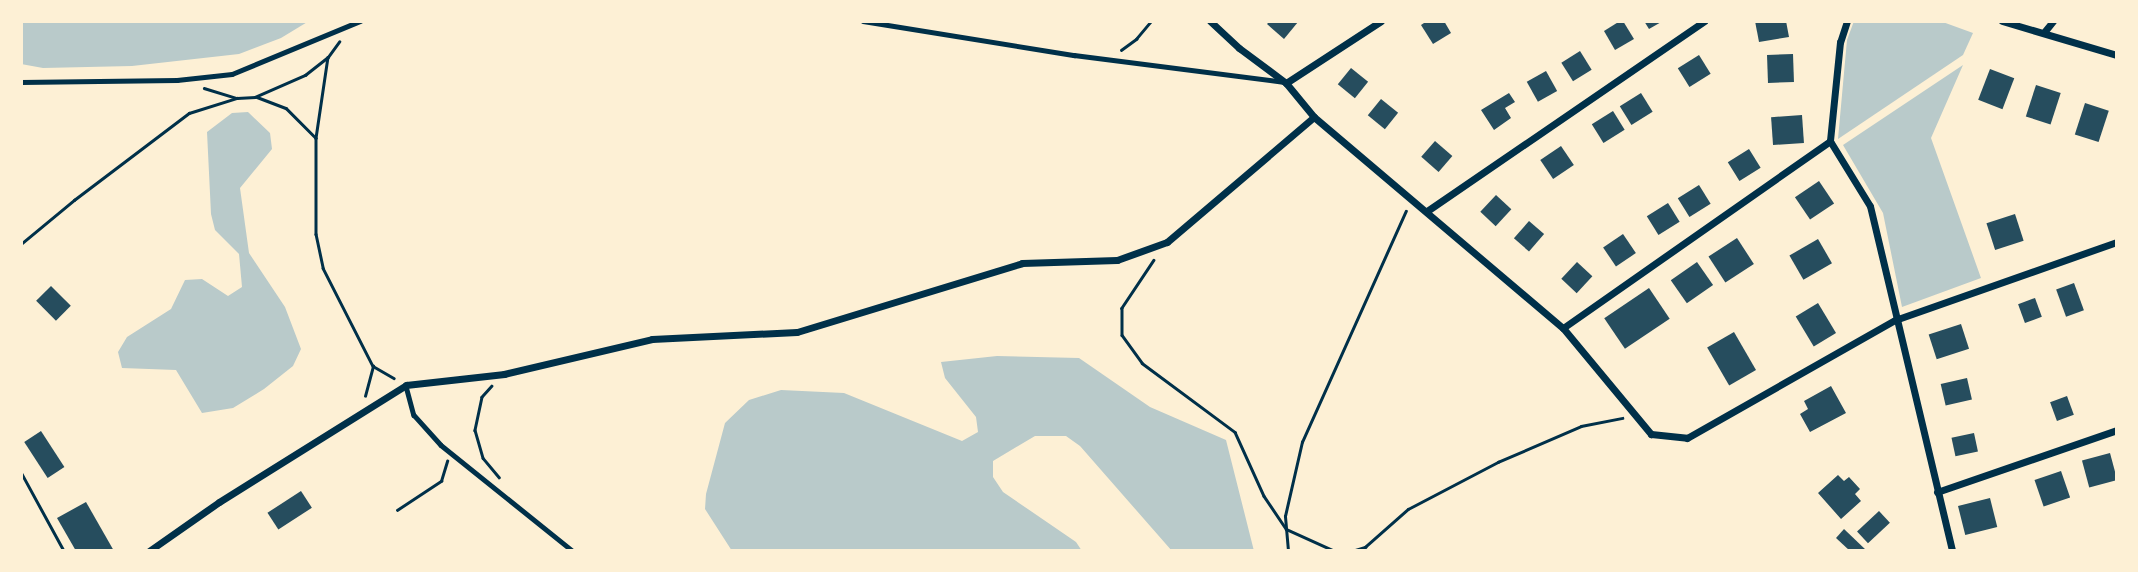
<!DOCTYPE html>
<html>
<head>
<meta charset="utf-8">
<style>
  body { margin:0 }
  #map { position:relative; width:2138px; height:572px; overflow:hidden; background:#fdf0d5; font-family:"DejaVu Sans",sans-serif }
  div>[style] { position:absolute }
  .green>* { inset:0; background:#b9caca }
  .building>* { inset:0; background:#264d5e; transform-origin:0 0 }
  .path>* { height:2.5px; margin:-1.25px; padding:0 1.25px; transform-origin:1.25px; border-radius:1.25px; background:#003049 }
  .service>* { height:4.5px; margin:-2.25px; padding:0 2.25px; transform-origin:2.25px; border-radius:2.25px; background:#003049 }
  .minor>* { height:7px; margin:-3.5px; padding:0 3.5px; transform-origin:3.5px; border-radius:3.5px; background:#003049 }
  span { translate:-50% -50%; white-space:nowrap; text-align:center; line-height:1.15; -webkit-text-stroke:7px #fdf0d5; paint-order:stroke }
  .frame { position:absolute; inset:0; border:23px solid #fdf0d5; pointer-events:none }
</style>
</head>
<body>
<div id="map">
  <div class="green">
    <i style="clip-path:polygon(21px 21px,309px 21px,281px 38px,239px 54px,132px 66px,43px 68px,21px 64px)"></i>
    <i style="clip-path:polygon(1854px 21px,1940px 21px,1973px 33px,1963px 55px,1838px 139px,1847px 40px)"></i>
    <i style="clip-path:polygon(1963px 65px,1931px 138px,1981px 278px,1902px 307px,1883px 213px,1843px 145px)"></i>
    <i style="clip-path:polygon(248px 112px,270px 133px,272px 149px,240px 188px,249px 253px,285px 307px,301px 349px,293px 366px,264px 389px,233px 408px,202px 413px,176px 370px,122px 368px,118px 352px,127px 337px,171px 309px,185px 280px,202px 279px,228px 296px,242px 287px,239px 254px,215px 230px,211px 214px,207px 132px,232px 113px)"></i>
    <i style="clip-path:polygon(997px 356px,1079px 358px,1150px 407px,1226px 440px,1254px 551px,1172px 551px,1080px 446px,1066px 436px,1035px 436px,993px 461px,993px 477px,1003px 492px,1076px 542px,1082px 551px,732px 551px,705px 509px,706px 494px,725px 423px,749px 400px,781px 390px,844px 393px,962px 441px,978px 432px,976px 417px,945px 378px,941px 362px)"></i>
  </div>
  <div class="building">
    <i style="clip-path:polygon(1270px 21px,1297px 21px,1298px 22px,1284px 39px,1267px 24px)"></i>
    <i style="clip-path:polygon(1427px 21px,1444px 21px,1451px 33px,1433px 44px,1421px 25px)"></i>
    <i style="clip-path:polygon(1620px 21px,1623px 21px,1634px 39px,1615px 50px,1604px 31px)"></i>
    <i style="clip-path:polygon(1644px 21px,1663px 21px,1649px 29px)"></i>
    <i style="clip-path:polygon(1755px 21px,1786px 21px,1789px 37px,1759px 42px)"></i>
    <i style="left:1580px;top:51px;width:22px;height:22px;rotate:58deg"></i>
    <i style="left:1793px;top:54px;width:28px;height:26px;rotate:88deg"></i>
    <i style="left:1699px;top:55px;width:22px;height:25px;rotate:58deg"></i>
    <i style="left:1351px;top:68px;width:22px;height:21px;rotate:39deg"></i>
    <i style="left:1990px;top:69px;width:26px;height:33px;rotate:21deg"></i>
    <i style="left:1546px;top:71px;width:23px;height:22px;rotate:61deg"></i>
    <i style="left:2036px;top:85px;width:26px;height:33px;rotate:18deg"></i>
    <i style="clip-path:polygon(1509px 93px,1515px 102px,1505px 108px,1511px 118px,1494px 130px,1481px 110px)"></i>
    <i style="left:1641px;top:93px;width:22px;height:25px;rotate:58deg"></i>
    <i style="left:1381px;top:99px;width:22px;height:21px;rotate:39deg"></i>
    <i style="left:2085px;top:103px;width:25px;height:33px;rotate:18deg"></i>
    <i style="left:1613px;top:111px;width:22px;height:25px;rotate:58deg"></i>
    <i style="left:1802px;top:115px;width:28px;height:31px;rotate:86deg"></i>
    <i style="left:1435px;top:141px;width:23px;height:21px;rotate:41deg"></i>
    <i style="left:1561px;top:146px;width:23px;height:25px;rotate:56deg"></i>
    <i style="left:1749px;top:149px;width:22px;height:25px;rotate:58deg"></i>
    <i style="left:1819px;top:181px;width:27px;height:29px;rotate:56deg"></i>
    <i style="left:1699px;top:185px;width:22px;height:25px;rotate:58deg"></i>
    <i style="left:1496px;top:195px;width:21px;height:23px;rotate:43deg"></i>
    <i style="left:1668px;top:203px;width:22px;height:25px;rotate:58deg"></i>
    <i style="left:2015px;top:214px;width:28px;height:30px;rotate:72deg"></i>
    <i style="left:1529px;top:221px;width:20px;height:23px;rotate:41deg"></i>
    <i style="left:1623px;top:234px;width:23px;height:24px;rotate:56deg"></i>
    <i style="left:1737px;top:238px;width:31px;height:34px;rotate:57deg"></i>
    <i style="left:1818px;top:239px;width:28px;height:33px;rotate:60deg"></i>
    <i style="left:1577px;top:262px;width:21px;height:23px;rotate:43deg"></i>
    <i style="left:1697px;top:262px;width:28px;height:32px;rotate:55deg"></i>
    <i style="left:2074px;top:283px;width:29px;height:19px;rotate:70deg"></i>
    <i style="left:51px;top:286px;width:28px;height:21px;rotate:45deg"></i>
    <i style="left:1649px;top:288px;width:37px;height:54px;rotate:56deg"></i>
    <i style="left:2035px;top:298px;width:20px;height:18px;rotate:70deg"></i>
    <i style="left:1818px;top:303px;width:35px;height:26px;rotate:59deg"></i>
    <i style="left:1961px;top:324px;width:26px;height:34px;rotate:72deg"></i>
    <i style="left:1734px;top:332px;width:44px;height:31px;rotate:60deg"></i>
    <i style="left:1967px;top:378px;width:22px;height:27px;rotate:77deg"></i>
    <i style="clip-path:polygon(1831px 386px,1846px 413px,1810px 432px,1800px 414px,1808px 409px,1804px 401px)"></i>
    <i style="left:2067px;top:396px;width:20px;height:18px;rotate:70deg"></i>
    <i style="left:41px;top:431px;width:43px;height:20px;rotate:57deg"></i>
    <i style="left:1974px;top:433px;width:19px;height:23px;rotate:78deg"></i>
    <i style="left:2110px;top:453px;width:28px;height:29px;rotate:75deg"></i>
    <i style="left:2061px;top:471px;width:28px;height:28px;rotate:71deg"></i>
    <i style="clip-path:polygon(1838px 475px,1844px 481px,1849px 477px,1860px 489px,1855px 494px,1861px 501px,1841px 519px,1818px 493px)"></i>
    <i style="left:301px;top:491px;width:20px;height:40px;rotate:57deg"></i>
    <i style="left:1990px;top:498px;width:30px;height:33px;rotate:76deg"></i>
    <i style="clip-path:polygon(86px 502px,114px 551px,76px 551px,57px 518px)"></i>
    <i style="left:1879px;top:511px;width:16px;height:30px;rotate:47deg"></i>
    <i style="clip-path:polygon(1844px 529px,1867px 551px,1850px 551px,1836px 538px)"></i>
  </div>
  <div class="path">
    <i style="left:1121px;top:50px;width:19px;rotate:-36deg"></i>
    <i style="left:1136px;top:39px;width:23px;rotate:-50deg"></i>
    <i style="left:328px;top:57px;width:82px;rotate:98.4deg"></i>
    <i style="left:316px;top:138px;width:96px;rotate:90deg"></i>
    <i style="left:316px;top:234px;width:35px;rotate:78deg"></i>
    <i style="left:323px;top:268px;width:110px;rotate:63deg"></i>
    <i style="left:373px;top:366px;width:24px;rotate:30deg"></i>
    <i style="left:204px;top:88px;width:34px;rotate:17deg"></i>
    <i style="left:257px;top:97px;width:31px;rotate:21deg"></i>
    <i style="left:286px;top:108px;width:42px;rotate:45deg"></i>
    <i style="left:21px;top:244px;width:69px;rotate:-39.7deg"></i>
    <i style="left:74px;top:200px;width:144px;rotate:-37.1deg"></i>
    <i style="left:189px;top:113px;width:50px;rotate:-17.4deg"></i>
    <i style="left:237px;top:98px;width:18px;rotate:-3deg"></i>
    <i style="left:255px;top:97px;width:55px;rotate:-23.7deg"></i>
    <i style="left:305px;top:75px;width:29px;rotate:-38deg"></i>
    <i style="left:328px;top:57px;width:19px;rotate:-54deg"></i>
    <i style="left:1154px;top:260px;width:58px;rotate:123.7deg"></i>
    <i style="left:1122px;top:308px;width:27px;rotate:90deg"></i>
    <i style="left:1122px;top:335px;width:34px;rotate:54deg"></i>
    <i style="left:1142px;top:363px;width:116px;rotate:36.6deg"></i>
    <i style="left:1235px;top:432px;width:70px;rotate:65.6deg"></i>
    <i style="left:1264px;top:496px;width:40px;rotate:56deg"></i>
    <i style="left:1286px;top:529px;width:54px;rotate:24.2deg"></i>
    <i style="left:492px;top:386px;width:15px;rotate:132deg"></i>
    <i style="left:482px;top:397px;width:34px;rotate:102deg"></i>
    <i style="left:475px;top:430px;width:29px;rotate:74deg"></i>
    <i style="left:483px;top:458px;width:25px;rotate:50deg"></i>
    <i style="left:365px;top:396px;width:31px;rotate:-75deg"></i>
    <i style="left:21px;top:472px;width:90px;rotate:61.4deg"></i>
    <i style="left:397px;top:510px;width:53px;rotate:-33.4deg"></i>
    <i style="left:441px;top:481px;width:21px;rotate:-73deg"></i>
    <i style="left:1288px;top:551px;width:35px;rotate:-95deg"></i>
    <i style="left:1285px;top:516px;width:76px;rotate:-77.1deg"></i>
    <i style="left:1302px;top:442px;width:253px;rotate:-65.8deg"></i>
    <i style="left:1352px;top:551px;width:14px;rotate:-17deg"></i>
    <i style="left:1365px;top:547px;width:57px;rotate:-41.5deg"></i>
    <i style="left:1408px;top:509px;width:102px;rotate:-27.6deg"></i>
    <i style="left:1498px;top:462px;width:90px;rotate:-23.4deg"></i>
    <i style="left:1581px;top:426px;width:42px;rotate:-11deg"></i>
  </div>
  <div class="service">
    <i style="left:863px;top:21px;width:214px;rotate:9.2deg"></i>
    <i style="left:1074px;top:55px;width:212px;rotate:7.3deg"></i>
    <i style="left:21px;top:82px;width:156px;rotate:-0.7deg"></i>
    <i style="left:177px;top:80px;width:55px;rotate:-6.2deg"></i>
    <i style="left:232px;top:74px;width:139px;rotate:-22.5deg"></i>
    <i style="left:406px;top:386px;width:30px;rotate:75deg"></i>
    <i style="left:414px;top:415px;width:40px;rotate:48deg"></i>
    <i style="left:441px;top:445px;width:169px;rotate:38.8deg"></i>
  </div>
  <div class="minor">
    <i style="left:1210px;top:21px;width:40px;rotate:43deg"></i>
    <i style="left:1239px;top:48px;width:59px;rotate:36.7deg"></i>
    <i style="left:1286px;top:83px;width:44px;rotate:50.5deg"></i>
    <i style="left:1314px;top:117px;width:326px;rotate:40.3deg"></i>
    <i style="left:1563px;top:328px;width:138px;rotate:50.3deg"></i>
    <i style="left:1651px;top:434px;width:36px;rotate:6deg"></i>
    <i style="left:1687px;top:438px;width:239px;rotate:-29.6deg"></i>
    <i style="left:1895px;top:320px;width:235px;rotate:-19.4deg"></i>
    <i style="left:1847px;top:21px;width:22px;rotate:108deg"></i>
    <i style="left:1840px;top:42px;width:100px;rotate:95.8deg"></i>
    <i style="left:1830px;top:141px;width:76px;rotate:58.4deg"></i>
    <i style="left:1870px;top:206px;width:355px;rotate:76.6deg"></i>
    <i style="left:2002px;top:21px;width:120px;rotate:16.5deg"></i>
    <i style="left:2045px;top:31px;width:13px;rotate:-51deg"></i>
    <i style="left:1286px;top:83px;width:113px;rotate:-33.1deg"></i>
    <i style="left:1427px;top:211px;width:336px;rotate:-34.4deg"></i>
    <i style="left:1563px;top:328px;width:326px;rotate:-35deg"></i>
    <i style="left:1937px;top:492px;width:190px;rotate:-19deg"></i>
    <i style="left:149px;top:551px;width:85px;rotate:-35deg"></i>
    <i style="left:219px;top:502px;width:221px;rotate:-32deg"></i>
    <i style="left:406px;top:385px;width:99px;rotate:-6.4deg"></i>
    <i style="left:504px;top:374px;width:152px;rotate:-13.3deg"></i>
    <i style="left:652px;top:339px;width:145px;rotate:-2.8deg"></i>
    <i style="left:797px;top:332px;width:235px;rotate:-17deg"></i>
    <i style="left:1022px;top:263px;width:95px;rotate:-1.8deg"></i>
    <i style="left:1117px;top:260px;width:53px;rotate:-19.8deg"></i>
    <i style="left:1167px;top:242px;width:193px;rotate:-40.4deg"></i>
  </div>
  <div class="frame"></div>
</div>
</body>
</html>
